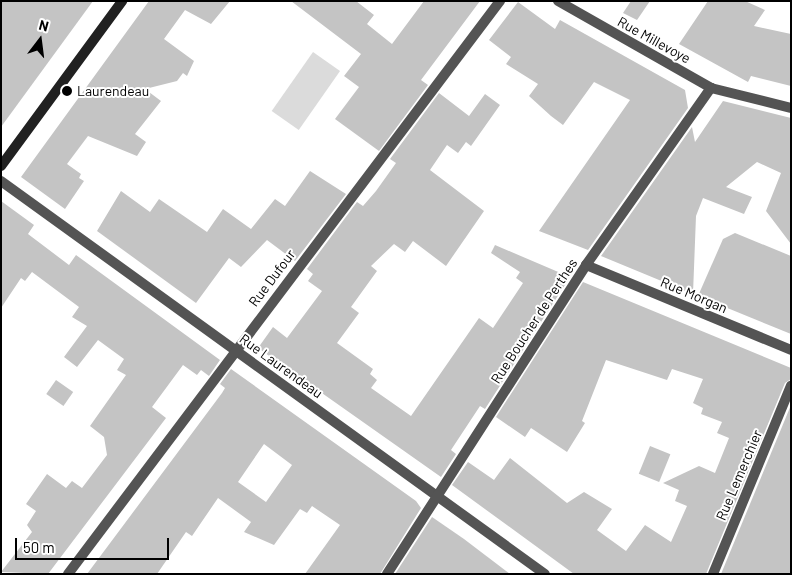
<!DOCTYPE html>
<html>
<head>
<meta charset="utf-8">
<style>
  body { margin:0 }
  #map { position:relative; width:792px; height:575px; overflow:hidden; background:#fff; font-family:Barlow,sans-serif }
  div>[style] { position:absolute }
  .green>* { inset:0; background:#dbdbdb; transform-origin:0 0 }
  .building>* { inset:0; background:#c4c4c4; transform-origin:0 0 }
  .street>* { height:10px; margin:-5px; padding:0 5px; transform-origin:5px; border-radius:5px; background:#545454 }
  .secondary>* { height:10px; margin:-5px; padding:0 5px; transform-origin:5px; border-radius:5px; background:#212121 }
  .dots>* { width:14px; height:14px; translate:-50% -50%; box-sizing:border-box; border:2px solid #fff; border-radius:50% }
  span { translate:-50% -50%; white-space:nowrap; text-align:center; line-height:1.15; -webkit-text-stroke:4px #fff; paint-order:stroke }
  .street-label { font-size:14px; color:#000 }
  .poi-label { font-size:14px; color:#000 }
  .left { translate:0 -50%; text-align:left }
  .frame { position:absolute; inset:0; border:2px solid #000; pointer-events:none }
  .north { position:absolute; left:15px; top:15px; width:50px; height:50px; -webkit-text-stroke:4px #fff; paint-order:stroke; rotate:15deg; font-size:14px; font-weight:700; line-height:20px; text-align:center; color:#000 }
  .north::after { content:''; display:block; margin:auto; width:18px; height:22px; background:#000; clip-path:polygon(50% 0,100% 100%,50% 72%,0 100%) }
  .scale { position:absolute; left:15px; top:538px; width:154px; height:22px; box-sizing:border-box; border:2px solid #000; border-top:0; padding-left:6px; font-size:15px; line-height:18px; white-space:nowrap; color:#000; -webkit-text-stroke:4px #fff; paint-order:stroke }
</style>
</head>
<body>
<div id="map">
  <div class="green">
    <i style="left:313px;top:52px;width:33px;height:72px;rotate:35deg"></i>
  </div>
  <div class="building">
    <i style="clip-path:polygon(1px 1px,93px 1px,1px 127px)"></i>
    <i style="clip-path:polygon(149px 1px,230px 1px,211px 24px,185px 10px,164px 39px,194px 61px,187px 76px,183px 73px,177px 81px,145px 89px,161px 101px,135px 134px,146px 142px,137px 156px,88px 136px,67px 164px,81px 174px,79px 178px,84px 181px,65px 209px,21px 177px)"></i>
    <i style="clip-path:polygon(291px 1px,356px 1px,374px 15px,367px 24px,392px 44px,424px 1px,480px 1px,421px 80px,428px 85px,379px 151px,335px 119px,359px 87px,344px 76px,361px 54px)"></i>
    <i style="clip-path:polygon(631px 1px,650px 1px,637px 20px,623px 13px)"></i>
    <i style="clip-path:polygon(708px 1px,745px 1px,765px 10px,754px 26px,791px 34px,791px 86px,751px 76px,748px 82px,679px 44px)"></i>
    <i style="clip-path:polygon(518px 2px,555px 29px,560px 20px,685px 90px,688px 108px,588px 250px,539px 231px,630px 100px,594px 82px,563px 125px,551px 116px,529px 96px,538px 84px,506px 64px,511px 57px,489px 40px)"></i>
    <i style="clip-path:polygon(439px 93px,469px 116px,485px 94px,500px 105px,471px 146px,466px 142px,458px 153px,447px 145px,430px 170px,484px 211px,446px 266px,413px 241px,405px 252px,394px 244px,371px 266px,377px 271px,351px 307px,359px 313px,337px 343px,373px 369px,370px 374px,377px 380px,371px 388px,411px 416px,479px 318px,493px 328px,523px 283px,516px 278px,520px 272px,491px 253px,495px 245px,570px 277px,485px 409px,480px 406px,451px 450px,456px 454px,441px 477px,258px 348px,273px 327px,287px 338px,322px 291px,308px 281px,313px 274px,307px 269px,357px 202px,363px 206px,376px 191px,396px 163px,390px 159px)"></i>
    <i style="clip-path:polygon(723px 101px,791px 118px,791px 244px,766px 211px,781px 173px,757px 162px,726px 187px,752px 197px,744px 214px,703px 198px,696px 216px,693px 294px,601px 256px,692px 127px,695px 142px)"></i>
    <i style="clip-path:polygon(310px 171px,346px 194px,295px 261px,267px 240px,241px 267px,229px 258px,196px 303px,97px 231px,121px 191px,150px 212px,159px 199px,207px 232px,223px 209px,251px 229px,275px 199px,285px 206px)"></i>
    <i style="clip-path:polygon(1px 201px,34px 225px,28px 234px,69px 265px,76px 255px,220px 360px,209px 376px,201px 370px,197px 375px,183px 365px,152px 407px,166px 418px,48px 574px,1px 572px,32px 532px,27px 525px,36px 511px,26px 504px,47px 474px,66px 488px,72px 481px,82px 488px,107px 455px,104px 437px,90px 426px,126px 375px,117px 370px,124px 359px,98px 340px,77px 367px,64px 357px,87px 326px,72px 317px,79px 307px,32px 272px,25px 281px,21px 278px,1px 308px)"></i>
    <i style="clip-path:polygon(735px 233px,791px 256px,791px 334px,698px 296px,723px 239px)"></i>
    <i style="clip-path:polygon(583px 282px,791px 368px,791px 379px,785px 383px,706px 574px,574px 574px,452px 485px,468px 462px,494px 480px,510px 458px,567px 503px,584px 492px,612px 509px,597px 530px,626px 551px,645px 525px,671px 542px,687px 506px,675px 501px,679px 490px,663px 483px,699px 466px,715px 473px,729px 438px,717px 433px,722px 422px,701px 414px,703px 408px,693px 403px,703px 379px,672px 369px,667px 380px,606px 360px,582px 421px,585px 423px,567px 452px,531px 428px,525px 437px,496px 417px)"></i>
    <i style="clip-path:polygon(evenodd,231px 369px,416px 501px,421px 508px,380px 574px,305px 574px,340px 525px,312px 506px,307px 513px,300px 509px,274px 545px,244px 532px,251px 522px,218px 498px,192px 536px,186px 532px,157px 574px,87px 574px,222px 393px,225px 388px,220px 384px,231px 369px,264px 444px,292px 465px,266px 502px,238px 482px,264px 444px)"></i>
    <i style="left:56px;top:380px;width:21px;height:17px;rotate:35deg"></i>
    <i style="clip-path:polygon(791px 405px,791px 574px,721px 574px)"></i>
    <i style="left:650px;top:446px;width:22px;height:30px;rotate:22deg"></i>
    <i style="clip-path:polygon(432px 517px,464px 539px,510px 574px,395px 574px)"></i>
  </div>
  <div class="street">
    <i style="left:558px;top:1px;width:176px;rotate:29.6deg"></i>
    <i style="left:711px;top:88px;width:82px;rotate:14deg"></i>
    <i style="left:1px;top:181px;width:671px;rotate:35.85deg"></i>
    <i style="left:586px;top:265px;width:222px;rotate:22.5deg"></i>
    <i style="left:68px;top:574px;width:718px;rotate:-52.99deg"></i>
    <i style="left:387px;top:574px;width:368px;rotate:-57.2deg"></i>
    <i style="left:586px;top:265px;width:217px;rotate:-54.8deg"></i>
    <i style="left:713px;top:574px;width:204px;rotate:-67.5deg"></i>
  </div>
  <div class="secondary">
    <i style="left:1px;top:166px;width:205px;rotate:-53.7deg"></i>
  </div>
  <div class="dots">
    <i style="left:67px;top:91px;background:#000"></i>
  </div>
  <div class="street-label">
    <span style="left:654px;top:40px;rotate:29deg">Rue Millevoye</span>
    <span style="left:272px;top:278px;rotate:-53deg">Rue Dufour</span>
    <span style="left:694px;top:295px;rotate:23deg">Rue Morgan</span>
    <span style="left:534px;top:321px;rotate:-57deg">Rue Boucher de Perthes</span>
    <span style="left:281px;top:366px;rotate:36deg">Rue Laurendeau</span>
    <span style="left:739px;top:475px;rotate:-67deg">Rue Lemerchier</span>
  </div>
  <div class="poi-label">
    <span class="left" style="left:77px;top:91px">Laurendeau</span>
  </div>
  <div class="frame"></div>
  <div class="north">N</div>
  <div class="scale">50 m</div>
</div>
</body>
</html>
